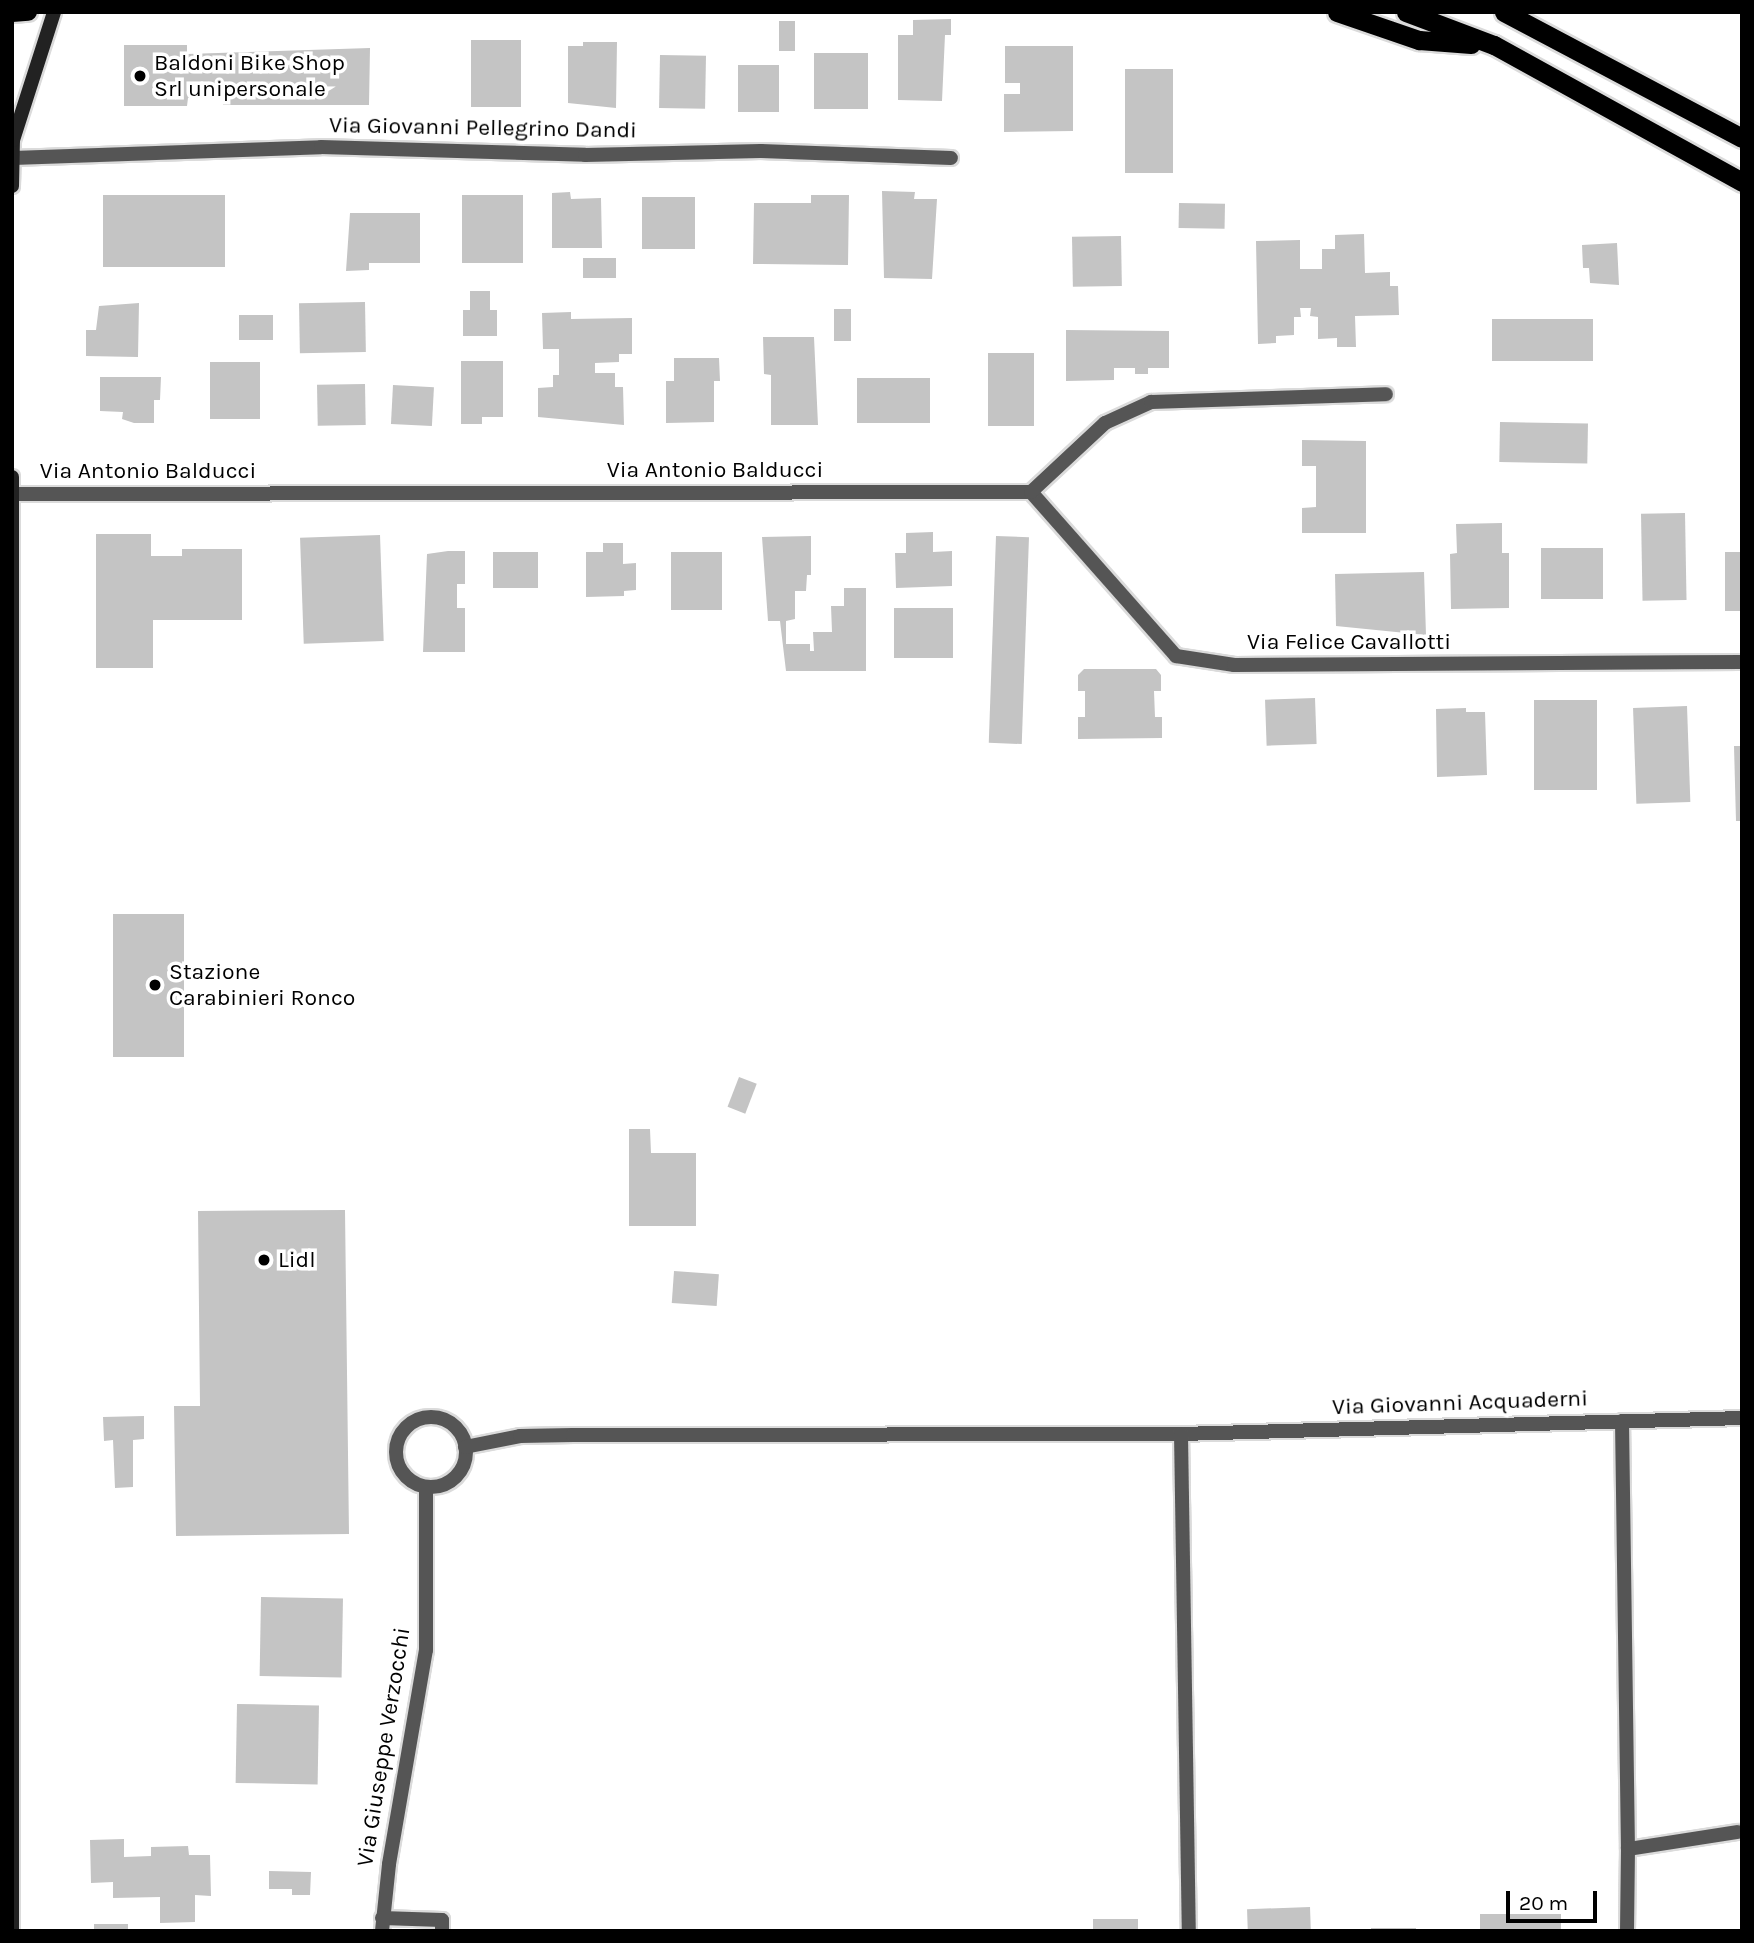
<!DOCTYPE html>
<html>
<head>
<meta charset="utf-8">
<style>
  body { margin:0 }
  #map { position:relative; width:1754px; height:1943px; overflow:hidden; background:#fff; font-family:Karla,sans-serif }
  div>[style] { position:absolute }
  .building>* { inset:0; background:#c4c4c4; transform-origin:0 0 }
  .roads { filter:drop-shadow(2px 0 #dbdbdb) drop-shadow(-2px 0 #dbdbdb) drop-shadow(0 2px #dbdbdb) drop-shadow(0 -2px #dbdbdb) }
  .service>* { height:14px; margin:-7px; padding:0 7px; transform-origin:7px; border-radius:7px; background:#555 }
  .minor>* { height:14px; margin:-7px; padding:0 7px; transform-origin:7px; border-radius:7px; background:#555 }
  .minor>.ring { margin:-7px; padding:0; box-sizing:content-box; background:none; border:14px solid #555; border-radius:50% }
  .secondary>* { height:14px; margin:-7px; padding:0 7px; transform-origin:7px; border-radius:7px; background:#222 }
  .primary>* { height:18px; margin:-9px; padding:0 9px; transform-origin:9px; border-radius:9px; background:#000 }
  .trunk>* { height:19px; margin:-9.5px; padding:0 9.5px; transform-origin:9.5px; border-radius:9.5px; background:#000 }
  .dots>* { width:19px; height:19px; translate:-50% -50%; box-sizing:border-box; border:4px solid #fff; border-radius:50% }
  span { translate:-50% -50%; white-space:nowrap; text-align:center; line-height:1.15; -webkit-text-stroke:7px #fff; paint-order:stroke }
  .poi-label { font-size:23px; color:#000 }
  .left { translate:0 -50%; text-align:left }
  .street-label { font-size:23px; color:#000 }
  .frame { position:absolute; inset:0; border:14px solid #000; pointer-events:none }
  .scale { position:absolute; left:1506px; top:1891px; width:91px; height:32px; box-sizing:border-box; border:4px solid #000; border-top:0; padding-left:9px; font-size:21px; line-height:24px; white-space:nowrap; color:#000; -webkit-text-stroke:5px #fff; paint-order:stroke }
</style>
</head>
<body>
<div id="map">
  <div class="building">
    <i style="clip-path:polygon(951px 19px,951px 35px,945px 35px,942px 101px,898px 100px,898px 35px,913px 35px,913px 20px)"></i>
    <i style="left:779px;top:21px;width:16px;height:30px"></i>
    <i style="left:471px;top:40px;width:50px;height:67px"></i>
    <i style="clip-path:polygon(583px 42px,617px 42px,616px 108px,568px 103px,568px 46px,583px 46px)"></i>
    <i style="clip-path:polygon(124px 45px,187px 45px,187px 54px,370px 48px,369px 105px,223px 105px,223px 98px,188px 98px,187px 106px,124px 106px)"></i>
    <i style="clip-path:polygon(1005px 46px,1073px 46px,1073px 131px,1004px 132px,1004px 94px,1020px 94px,1020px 83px,1005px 83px)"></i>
    <i style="left:814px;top:53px;width:54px;height:56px"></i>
    <i style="left:660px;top:55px;width:46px;height:53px;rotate:1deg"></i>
    <i style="left:738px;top:65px;width:41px;height:47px"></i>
    <i style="left:1125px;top:69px;width:48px;height:104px"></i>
    <i style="clip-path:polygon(882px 191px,915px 192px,914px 199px,937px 199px,932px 279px,884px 278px)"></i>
    <i style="clip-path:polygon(570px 192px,571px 199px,601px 198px,602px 248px,552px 248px,552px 193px)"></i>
    <i style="left:103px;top:195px;width:122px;height:72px"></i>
    <i style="left:462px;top:195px;width:61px;height:68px"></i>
    <i style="clip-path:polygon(811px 195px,849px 195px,848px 265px,753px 264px,754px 203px,811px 203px)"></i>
    <i style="left:642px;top:197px;width:53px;height:52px"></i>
    <i style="left:1179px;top:203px;width:46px;height:25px;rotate:1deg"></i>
    <i style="clip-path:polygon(350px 213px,420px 213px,420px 263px,369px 263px,369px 270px,346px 271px)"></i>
    <i style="clip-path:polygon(1364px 234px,1365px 273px,1390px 272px,1390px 286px,1398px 286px,1399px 315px,1355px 316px,1356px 347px,1337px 347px,1337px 338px,1318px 339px,1318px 317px,1310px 316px,1311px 308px,1300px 308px,1301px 317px,1294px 317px,1294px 335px,1276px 336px,1276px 343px,1258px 344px,1256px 241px,1300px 240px,1300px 269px,1322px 269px,1322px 249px,1335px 249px,1335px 235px)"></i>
    <i style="left:1121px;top:236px;width:50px;height:49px;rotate:89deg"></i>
    <i style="clip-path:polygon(1617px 243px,1619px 285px,1590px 283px,1589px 268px,1583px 268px,1582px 245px)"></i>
    <i style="left:583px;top:258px;width:33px;height:20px"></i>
    <i style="clip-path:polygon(470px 291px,490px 291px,490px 310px,497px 310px,497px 336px,463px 336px,463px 310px,470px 310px)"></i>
    <i style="left:365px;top:302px;width:50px;height:66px;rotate:89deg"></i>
    <i style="clip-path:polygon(139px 303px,138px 357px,86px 356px,86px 330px,96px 330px,99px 306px)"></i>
    <i style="left:834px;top:309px;width:17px;height:32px"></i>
    <i style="clip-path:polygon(571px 312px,571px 319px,632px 318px,632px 354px,619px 354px,619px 362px,595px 363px,595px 373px,615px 373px,615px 387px,623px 387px,624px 425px,538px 417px,538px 388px,553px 387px,553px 375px,559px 375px,559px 349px,543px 349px,542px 313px)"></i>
    <i style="left:239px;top:315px;width:34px;height:25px"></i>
    <i style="left:1593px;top:319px;width:42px;height:101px;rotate:90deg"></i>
    <i style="clip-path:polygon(1066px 330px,1169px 331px,1169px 368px,1148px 368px,1148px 374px,1135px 374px,1135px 368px,1114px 368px,1114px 380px,1066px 381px)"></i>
    <i style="clip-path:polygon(763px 337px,814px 337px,818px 425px,771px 425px,771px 375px,764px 374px)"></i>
    <i style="left:1034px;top:353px;width:73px;height:46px;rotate:90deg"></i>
    <i style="clip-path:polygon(674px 358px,719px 358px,720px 381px,714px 381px,714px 422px,666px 423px,666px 381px,674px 381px)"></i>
    <i style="clip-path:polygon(461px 361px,503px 361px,503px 417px,482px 417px,482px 424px,461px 424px)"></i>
    <i style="left:210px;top:362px;width:50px;height:57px"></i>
    <i style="clip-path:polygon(100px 377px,161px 377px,160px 400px,154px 400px,154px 423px,134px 423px,122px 419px,123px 412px,100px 411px)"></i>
    <i style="left:930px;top:378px;width:45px;height:73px;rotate:90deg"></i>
    <i style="left:365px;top:384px;width:41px;height:48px;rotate:89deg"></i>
    <i style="left:393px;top:385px;width:41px;height:39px;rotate:3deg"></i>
    <i style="left:1500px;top:422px;width:88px;height:40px;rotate:1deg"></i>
    <i style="clip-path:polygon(1302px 440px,1366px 441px,1366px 533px,1302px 533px,1302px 508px,1316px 507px,1316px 466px,1302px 466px)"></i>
    <i style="left:1685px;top:513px;width:87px;height:44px;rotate:89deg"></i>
    <i style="clip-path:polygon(1502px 523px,1502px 553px,1509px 553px,1509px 608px,1451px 609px,1450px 554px,1457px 553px,1456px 524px)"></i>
    <i style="clip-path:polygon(933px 532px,933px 552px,952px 551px,952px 586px,896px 588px,895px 553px,906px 553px,906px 533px)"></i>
    <i style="clip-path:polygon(96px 534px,151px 534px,151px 556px,182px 556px,182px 549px,242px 549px,242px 620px,153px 620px,153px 668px,96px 668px)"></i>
    <i style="left:380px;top:535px;width:106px;height:80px;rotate:88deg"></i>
    <i style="clip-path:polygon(811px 536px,811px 575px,807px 575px,806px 591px,795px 591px,795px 619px,786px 621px,786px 644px,810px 644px,810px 651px,814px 651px,813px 632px,832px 632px,831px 606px,844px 606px,844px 588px,866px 588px,866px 671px,786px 671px,780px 621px,768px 621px,762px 537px)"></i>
    <i style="left:996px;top:536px;width:33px;height:207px;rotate:2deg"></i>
    <i style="clip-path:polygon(603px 543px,623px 543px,623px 564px,636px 563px,636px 590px,624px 591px,624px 596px,586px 597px,586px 552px,603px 552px)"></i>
    <i style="left:1541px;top:548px;width:62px;height:51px"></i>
    <i style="clip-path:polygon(448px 551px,465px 551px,465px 584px,457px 584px,457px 608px,465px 608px,465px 652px,423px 652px,427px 554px)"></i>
    <i style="left:493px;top:552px;width:45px;height:36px"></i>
    <i style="left:671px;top:552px;width:51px;height:58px"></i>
    <i style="left:1725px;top:552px;width:17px;height:59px"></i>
    <i style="clip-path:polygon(1424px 572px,1426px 635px,1336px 626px,1335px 574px)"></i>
    <i style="left:894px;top:608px;width:59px;height:50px"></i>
    <i style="clip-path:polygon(1084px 669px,1156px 669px,1161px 675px,1161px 691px,1154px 691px,1155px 717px,1162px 717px,1162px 738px,1078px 739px,1078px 717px,1085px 717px,1085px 691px,1078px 691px,1078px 675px)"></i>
    <i style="left:1315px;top:698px;width:46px;height:50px;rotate:88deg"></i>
    <i style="left:1534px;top:700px;width:63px;height:90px"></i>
    <i style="left:1687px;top:706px;width:96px;height:54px;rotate:88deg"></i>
    <i style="clip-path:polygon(1466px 708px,1466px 712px,1485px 712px,1487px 775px,1437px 777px,1436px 709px)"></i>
    <i style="clip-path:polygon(1734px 746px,1742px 746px,1742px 821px,1736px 821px)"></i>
    <i style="left:184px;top:914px;width:143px;height:71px;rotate:90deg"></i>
    <i style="left:739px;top:1077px;width:19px;height:32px;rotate:21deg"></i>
    <i style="clip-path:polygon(629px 1129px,650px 1129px,651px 1153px,696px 1153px,696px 1226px,629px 1226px)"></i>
    <i style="clip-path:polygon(345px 1210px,349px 1534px,176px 1536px,174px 1406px,200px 1406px,198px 1211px)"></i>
    <i style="left:674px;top:1271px;width:45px;height:32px;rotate:4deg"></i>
    <i style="clip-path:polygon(144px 1416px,144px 1439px,133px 1440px,133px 1487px,115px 1488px,113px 1440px,104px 1441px,103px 1417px)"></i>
    <i style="left:261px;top:1597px;width:82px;height:79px;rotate:1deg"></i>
    <i style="left:237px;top:1704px;width:82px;height:79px;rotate:1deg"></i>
    <i style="clip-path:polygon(124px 1839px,124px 1857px,151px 1856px,151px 1847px,188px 1846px,189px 1855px,210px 1855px,211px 1896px,195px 1895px,195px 1922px,160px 1923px,160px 1897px,113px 1898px,113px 1882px,91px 1883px,90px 1840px)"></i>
    <i style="clip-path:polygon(269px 1871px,311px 1872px,310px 1895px,292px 1895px,292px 1889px,269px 1889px)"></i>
    <i style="left:1310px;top:1907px;width:24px;height:63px;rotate:88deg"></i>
    <i style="left:1480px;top:1914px;width:81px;height:17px"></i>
    <i style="left:1093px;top:1919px;width:45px;height:12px"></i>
    <i style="left:94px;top:1924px;width:34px;height:7px"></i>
    <i style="left:1371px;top:1928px;width:45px;height:3px"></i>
  </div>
  <div class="roads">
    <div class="service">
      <i style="left:382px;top:1918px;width:60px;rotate:1.9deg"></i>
      <i style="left:442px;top:1920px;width:11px;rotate:90deg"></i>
    </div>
    <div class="minor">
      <i style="left:13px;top:158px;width:308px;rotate:-2deg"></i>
      <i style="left:321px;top:147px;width:264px;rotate:1.7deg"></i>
      <i style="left:585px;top:155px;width:176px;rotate:-1.3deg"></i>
      <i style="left:761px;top:151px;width:190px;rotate:2.1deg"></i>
      <i style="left:1031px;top:492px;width:219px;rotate:48.5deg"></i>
      <i style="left:1176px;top:656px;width:59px;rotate:8.8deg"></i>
      <i style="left:1234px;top:665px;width:508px;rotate:-0.34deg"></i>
      <i style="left:13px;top:494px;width:1018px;rotate:-0.11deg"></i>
      <i style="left:1031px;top:492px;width:101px;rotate:-43deg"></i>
      <i style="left:1105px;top:423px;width:51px;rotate:-24.5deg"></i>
      <i style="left:1151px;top:402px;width:235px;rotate:-1.9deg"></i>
      <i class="ring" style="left:396px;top:1417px;width:56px;height:56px"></i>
      <i style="left:1622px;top:1421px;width:428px;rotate:89.2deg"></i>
      <i style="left:1181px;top:1434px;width:561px;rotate:-1.63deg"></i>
      <i style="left:465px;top:1447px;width:56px;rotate:-11.3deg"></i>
      <i style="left:520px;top:1436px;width:53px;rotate:-1.1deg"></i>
      <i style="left:573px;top:1435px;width:608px;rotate:-0.09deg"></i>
      <i style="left:1181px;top:1434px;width:497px;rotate:89.1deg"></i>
      <i style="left:382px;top:1931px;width:67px;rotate:-84deg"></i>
      <i style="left:389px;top:1864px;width:217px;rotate:-80.2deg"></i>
      <i style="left:426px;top:1650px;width:163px;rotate:-90deg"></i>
      <i style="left:1627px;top:1931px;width:82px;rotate:-89.3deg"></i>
      <i style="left:1628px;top:1849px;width:111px;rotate:-8.8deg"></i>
    </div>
    <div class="secondary">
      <i style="left:12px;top:186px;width:46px;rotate:-88.8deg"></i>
      <i style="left:13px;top:140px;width:134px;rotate:-72.2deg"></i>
      <i style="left:12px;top:477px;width:1454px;rotate:90deg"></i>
    </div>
    <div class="primary">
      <i style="left:12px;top:13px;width:16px;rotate:-4deg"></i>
    </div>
    <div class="trunk">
      <i style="left:1337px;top:12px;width:87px;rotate:18.9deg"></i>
      <i style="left:1419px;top:40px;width:52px;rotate:4.4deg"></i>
      <i style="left:1406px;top:12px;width:94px;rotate:20.6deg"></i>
      <i style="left:1494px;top:45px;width:283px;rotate:28.9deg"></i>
      <i style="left:1504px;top:12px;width:269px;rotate:27.9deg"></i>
    </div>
  </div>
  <div class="dots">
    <i style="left:140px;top:76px;background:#000"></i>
    <i style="left:155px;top:985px;background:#000"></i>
    <i style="left:264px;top:1260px;background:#000"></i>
  </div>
  <div class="poi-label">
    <span class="left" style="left:154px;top:76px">Baldoni Bike Shop<br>Srl unipersonale</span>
    <span class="left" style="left:169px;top:985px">Stazione<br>Carabinieri Ronco</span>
    <span class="left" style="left:278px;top:1260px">Lidl</span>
  </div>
  <div class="street-label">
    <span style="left:483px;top:128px;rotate:1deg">Via Giovanni Pellegrino Dandi</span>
    <span style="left:715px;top:470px">Via Antonio Balducci</span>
    <span style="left:148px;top:471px">Via Antonio Balducci</span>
    <span style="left:1349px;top:642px">Via Felice Cavallotti</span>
    <span style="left:1460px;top:1403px;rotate:-2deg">Via Giovanni Acquaderni</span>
    <span style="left:384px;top:1747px;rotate:-81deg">Via Giuseppe Verzocchi</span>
  </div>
  <div class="frame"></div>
  <div class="scale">20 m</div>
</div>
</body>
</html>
